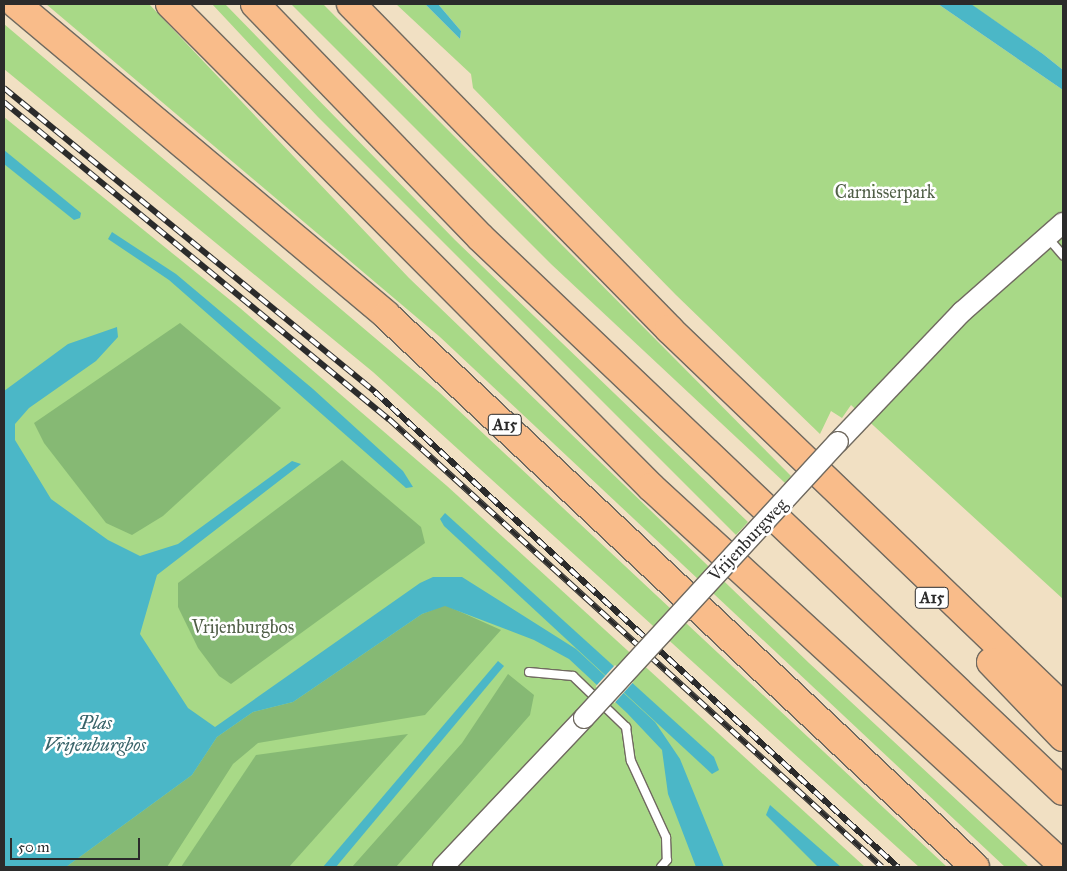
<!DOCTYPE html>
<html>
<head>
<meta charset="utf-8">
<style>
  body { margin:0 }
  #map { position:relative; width:1067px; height:871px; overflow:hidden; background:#f1e0c3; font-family:"IM FELL Great Primer",serif }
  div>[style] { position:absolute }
  .green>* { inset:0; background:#a8d987 }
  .forest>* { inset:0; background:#86b974 }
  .water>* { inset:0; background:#4bb7c7 }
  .pier>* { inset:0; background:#f1e0c3; transform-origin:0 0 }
  .roads { filter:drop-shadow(1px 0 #706a60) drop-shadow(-1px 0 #706a60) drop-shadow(0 1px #706a60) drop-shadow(0 -1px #706a60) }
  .service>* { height:8px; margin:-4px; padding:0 4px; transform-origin:4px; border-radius:4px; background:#fff }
  .tertiary>* { height:20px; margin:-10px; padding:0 10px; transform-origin:10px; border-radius:10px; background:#fff }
  .motorway>* { height:28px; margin:-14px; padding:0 14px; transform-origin:14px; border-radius:14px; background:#f9bc8a }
  .rail>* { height:5.5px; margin-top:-2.75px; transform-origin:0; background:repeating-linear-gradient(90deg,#fff 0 11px,#2b2b2b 0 22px); box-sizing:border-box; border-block:1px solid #2b2b2b }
  .bridges { filter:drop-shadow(1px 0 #706a60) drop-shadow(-1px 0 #706a60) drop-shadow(0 1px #706a60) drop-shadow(0 -1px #706a60) }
  .tertiary-bridge>* { height:20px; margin:-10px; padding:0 10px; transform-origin:10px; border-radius:10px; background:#fff }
  span { translate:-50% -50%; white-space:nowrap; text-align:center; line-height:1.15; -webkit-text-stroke:5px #fff; paint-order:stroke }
  .shield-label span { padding:1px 4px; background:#fff; border:1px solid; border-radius:4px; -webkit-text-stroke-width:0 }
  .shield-label { font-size:16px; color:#2b2b2b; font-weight:700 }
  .park-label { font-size:18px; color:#505f47 }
  .street-label { font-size:18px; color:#2b2b2b }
  .water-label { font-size:19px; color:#386369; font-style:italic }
  .frame { position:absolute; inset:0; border:5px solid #2b2b2b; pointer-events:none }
  .scale { position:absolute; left:10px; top:838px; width:130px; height:22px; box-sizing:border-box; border:2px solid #2b2b2b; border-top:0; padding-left:6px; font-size:15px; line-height:18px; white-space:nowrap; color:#2b2b2b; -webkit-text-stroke:4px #fff; paint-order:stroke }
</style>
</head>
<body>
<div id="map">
  <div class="green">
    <i style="clip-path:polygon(46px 4px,149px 4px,409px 278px,809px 663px,1029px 867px,1005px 867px,440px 337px)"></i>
    <i style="clip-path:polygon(212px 4px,225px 4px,455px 240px,748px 522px,736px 535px,318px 117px)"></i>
    <i style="clip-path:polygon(291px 4px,323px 4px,791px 476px,785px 483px,551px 264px)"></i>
    <i style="clip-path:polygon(396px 4px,425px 4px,460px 39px,461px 31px,438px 4px,938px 4px,1063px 90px,1063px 599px,851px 405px,842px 418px,831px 411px,820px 434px,676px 295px,473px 88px,471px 74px)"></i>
    <i style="clip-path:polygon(970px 4px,1063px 4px,1063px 70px,1043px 54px)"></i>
    <i style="clip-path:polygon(4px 24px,440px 393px,947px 867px,919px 867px,373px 372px,4px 69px)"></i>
    <i style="clip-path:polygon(4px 117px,240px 308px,447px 486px,865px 867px,4px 867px)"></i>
  </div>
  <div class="forest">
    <i style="clip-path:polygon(180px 323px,281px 408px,163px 516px,132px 535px,106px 523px,44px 443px,34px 423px)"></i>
    <i style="clip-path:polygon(342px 460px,421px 527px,425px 543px,231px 684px,219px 676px,198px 648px,178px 607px,178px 583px)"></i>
    <i style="clip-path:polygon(445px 605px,501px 630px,425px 715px,258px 743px,233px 764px,167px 867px,66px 867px,192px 775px,217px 737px,253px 712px,293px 702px,422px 614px)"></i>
    <i style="clip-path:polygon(508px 674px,534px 695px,530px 715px,396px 867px,352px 867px,462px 743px)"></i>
    <i style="clip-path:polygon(408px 734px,289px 867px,181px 867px,256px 755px)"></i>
  </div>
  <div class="water">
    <i style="clip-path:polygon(425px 4px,438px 4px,461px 31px,460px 39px)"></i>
    <i style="clip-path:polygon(938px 4px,971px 4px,1043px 54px,1063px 70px,1063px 90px)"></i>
    <i style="clip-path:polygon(4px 150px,81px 213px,80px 218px,74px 220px,4px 164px)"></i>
    <i style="clip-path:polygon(112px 232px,176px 274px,313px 389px,403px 471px,413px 487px,406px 488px,169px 280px,108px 239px)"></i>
    <i style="clip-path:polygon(117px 327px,118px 337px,96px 361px,29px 408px,15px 424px,15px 440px,51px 499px,108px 540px,140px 556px,178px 544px,292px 461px,301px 464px,157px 575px,140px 634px,188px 708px,215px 727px,420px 583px,433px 577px,462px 577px,576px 649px,655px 722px,680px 759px,724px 867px,696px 867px,668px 794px,662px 750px,627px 713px,569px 659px,534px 640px,445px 606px,422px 614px,293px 702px,253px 712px,217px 737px,192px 775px,66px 867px,4px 867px,4px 391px,68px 344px)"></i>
    <i style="clip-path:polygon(445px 513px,714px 757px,719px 770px,712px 774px,444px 526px,440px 519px)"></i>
    <i style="clip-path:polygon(498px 661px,504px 666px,336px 867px,323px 867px)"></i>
    <i style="clip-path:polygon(770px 805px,841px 867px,818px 867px,766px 815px)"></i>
  </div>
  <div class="pier">
    <i style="left:615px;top:665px;width:25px;height:29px;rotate:42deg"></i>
  </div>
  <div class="roads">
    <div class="service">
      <i style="left:1048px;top:238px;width:23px;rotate:49deg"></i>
      <i style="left:529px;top:672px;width:44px;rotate:5.2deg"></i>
      <i style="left:573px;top:676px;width:74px;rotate:43.9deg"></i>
      <i style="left:626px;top:727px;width:34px;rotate:82deg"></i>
      <i style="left:631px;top:761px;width:84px;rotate:65.3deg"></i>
      <i style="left:666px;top:837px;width:23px;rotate:88deg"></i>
      <i style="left:667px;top:860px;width:9px;rotate:131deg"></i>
    </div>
    <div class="tertiary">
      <i style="left:838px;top:442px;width:180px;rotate:-46.4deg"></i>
      <i style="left:962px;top:312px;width:135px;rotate:-41.4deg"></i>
      <i style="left:443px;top:867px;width:205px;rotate:-46.6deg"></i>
    </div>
    <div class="motorway">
      <i style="left:16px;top:4px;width:483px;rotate:40deg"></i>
      <i style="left:386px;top:315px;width:807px;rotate:43.14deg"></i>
      <i style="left:170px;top:4px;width:682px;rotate:45.12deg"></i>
      <i style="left:651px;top:487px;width:559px;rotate:42.54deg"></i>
      <i style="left:255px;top:4px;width:324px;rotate:46deg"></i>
      <i style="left:480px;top:237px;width:804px;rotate:43.54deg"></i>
      <i style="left:351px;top:4px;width:455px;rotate:45.6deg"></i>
      <i style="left:669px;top:329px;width:546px;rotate:43.81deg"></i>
      <i style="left:991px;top:662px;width:104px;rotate:46.2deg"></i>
    </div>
  </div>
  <div class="rail">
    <i style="left:4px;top:88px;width:480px;rotate:39.3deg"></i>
    <i style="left:375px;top:392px;width:707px;rotate:42.25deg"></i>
    <i style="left:4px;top:102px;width:499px;rotate:39.5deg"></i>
    <i style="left:389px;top:419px;width:666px;rotate:42.26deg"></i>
  </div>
  <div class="bridges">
    <div class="tertiary-bridge">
      <i style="left:584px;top:718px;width:375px;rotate:-47.4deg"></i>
    </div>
  </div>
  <div class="shield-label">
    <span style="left:505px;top:425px">A15</span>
    <span style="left:932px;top:598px">A15</span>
  </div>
  <div class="park-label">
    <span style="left:885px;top:192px">Carnisserpark</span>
    <span style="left:243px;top:627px">Vrijenburgbos</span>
  </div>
  <div class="street-label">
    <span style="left:748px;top:540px;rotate:-47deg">Vrijenburgweg</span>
  </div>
  <div class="water-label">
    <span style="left:95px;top:734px">Plas<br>Vrijenburgbos</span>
  </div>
  <div class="frame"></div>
  <div class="scale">50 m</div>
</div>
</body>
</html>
